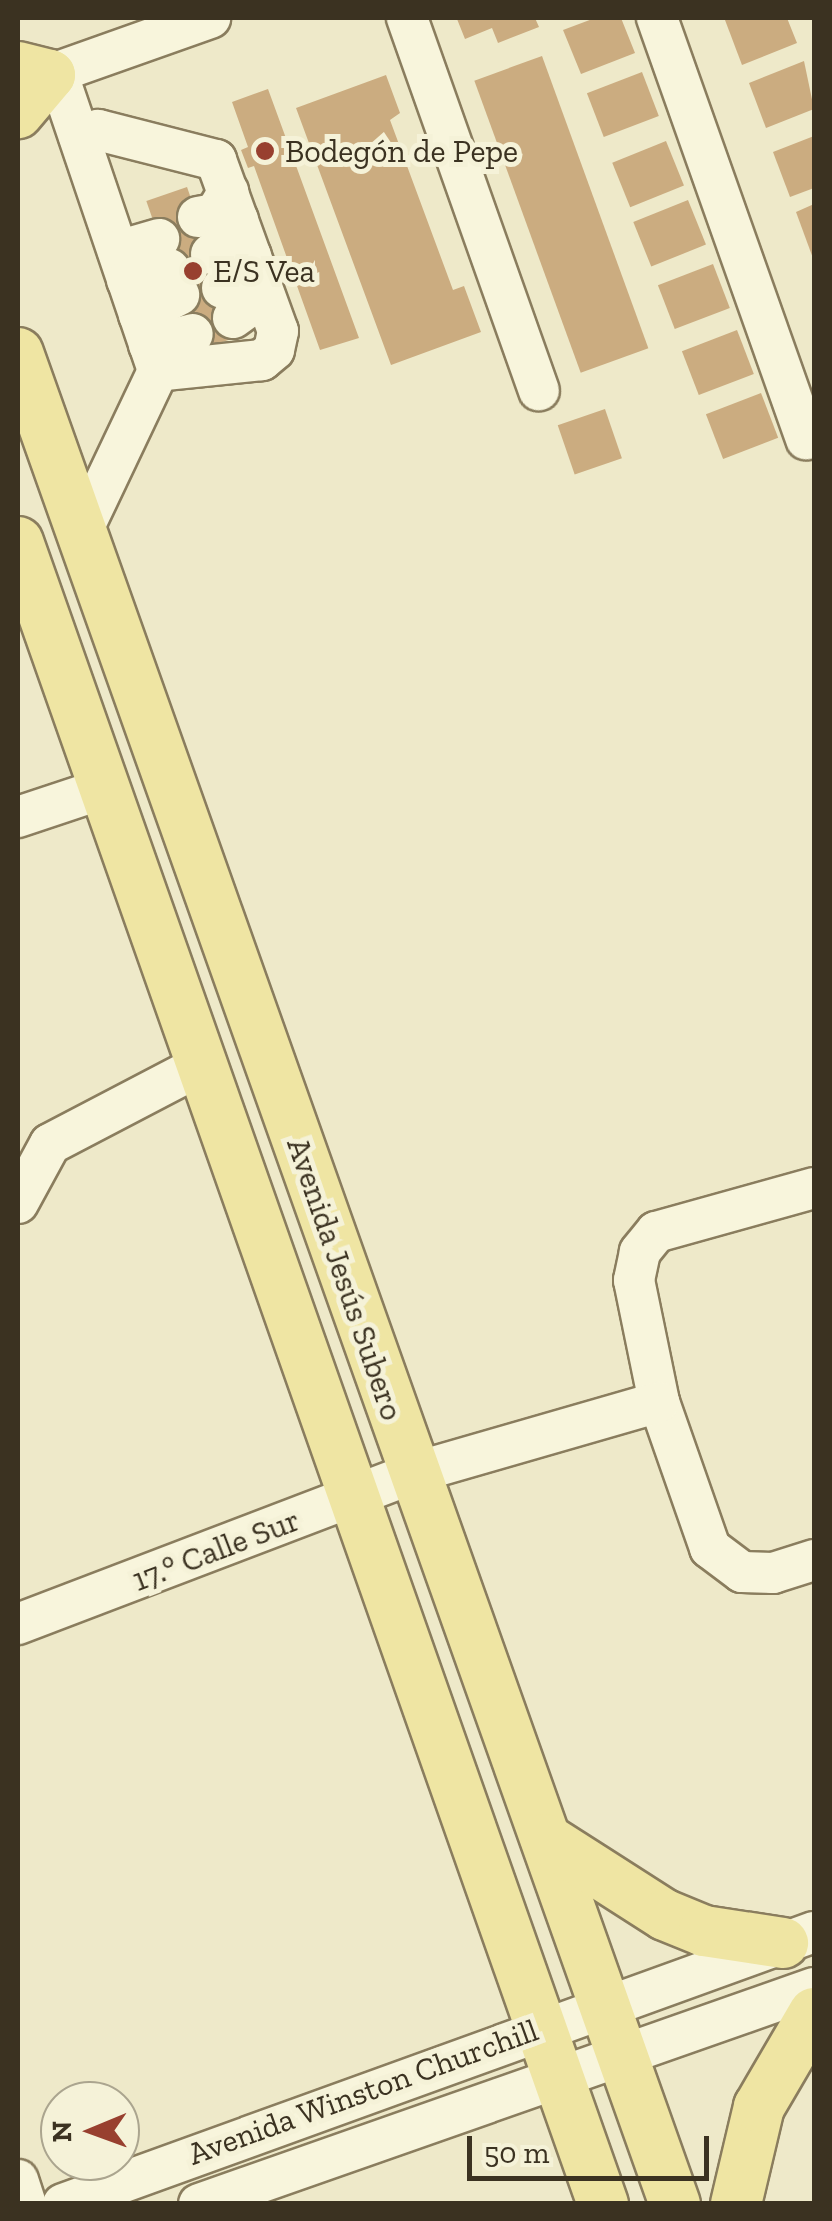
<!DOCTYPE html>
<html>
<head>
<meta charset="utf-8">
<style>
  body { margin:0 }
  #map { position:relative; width:832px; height:2221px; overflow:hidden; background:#eee9c9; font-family:"Zilla Slab",serif }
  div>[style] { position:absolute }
  .building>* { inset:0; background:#cbac80; transform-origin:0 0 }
  .roads { filter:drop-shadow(2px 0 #8a7d5e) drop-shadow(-2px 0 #8a7d5e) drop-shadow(0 2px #8a7d5e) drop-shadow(0 -2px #8a7d5e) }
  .minor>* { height:40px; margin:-20px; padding:0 20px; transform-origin:20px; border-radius:20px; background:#f8f5dc }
  .major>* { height:50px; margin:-25px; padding:0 25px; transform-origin:25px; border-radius:25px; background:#efe5a3 }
  .dots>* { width:28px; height:28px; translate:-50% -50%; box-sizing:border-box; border:5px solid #f5f2d8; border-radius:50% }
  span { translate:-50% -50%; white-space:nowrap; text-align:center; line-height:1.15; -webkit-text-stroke:10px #f5f2d8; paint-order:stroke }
  .poi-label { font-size:32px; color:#3b3221 }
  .left { translate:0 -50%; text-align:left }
  .street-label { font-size:32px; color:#3b3221 }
  .frame { position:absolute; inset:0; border:20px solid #3b3221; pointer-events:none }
  .north { position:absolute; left:40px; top:2081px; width:100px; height:100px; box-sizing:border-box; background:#f5f2d8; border:2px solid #aba58f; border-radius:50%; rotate:269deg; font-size:28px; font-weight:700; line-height:40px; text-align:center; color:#3b3221 }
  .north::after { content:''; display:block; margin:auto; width:35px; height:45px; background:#98402f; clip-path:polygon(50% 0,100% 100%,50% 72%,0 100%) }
  .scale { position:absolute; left:467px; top:2136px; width:242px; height:45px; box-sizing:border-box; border:5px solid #3b3221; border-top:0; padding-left:12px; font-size:30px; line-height:35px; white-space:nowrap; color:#3b3221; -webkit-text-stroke:8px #f5f2d8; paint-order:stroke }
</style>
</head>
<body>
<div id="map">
  <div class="building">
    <i style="clip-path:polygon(535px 18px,539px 27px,498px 43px,492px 28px,465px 39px,457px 19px)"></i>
    <i style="clip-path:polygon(595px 18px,621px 18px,635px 53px,581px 74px,563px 30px)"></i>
    <i style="clip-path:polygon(730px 18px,787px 18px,797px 43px,742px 65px,725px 20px)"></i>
    <i style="left:542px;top:56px;width:311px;height:72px;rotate:70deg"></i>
    <i style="clip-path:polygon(804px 61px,814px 109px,766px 128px,749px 83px)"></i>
    <i style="left:642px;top:72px;width:47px;height:59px;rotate:69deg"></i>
    <i style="clip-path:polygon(386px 75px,400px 113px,390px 120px,453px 290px,464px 286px,481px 332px,391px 365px,296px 108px)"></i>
    <i style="clip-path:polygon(268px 89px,359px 338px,320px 350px,254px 166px,248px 168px,241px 150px,248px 147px,232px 102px)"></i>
    <i style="clip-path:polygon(814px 136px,814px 188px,790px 197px,773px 152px)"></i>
    <i style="left:666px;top:141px;width:48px;height:58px;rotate:68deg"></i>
    <i style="left:187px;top:187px;width:158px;height:43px;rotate:71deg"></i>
    <i style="left:688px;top:200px;width:48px;height:59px;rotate:68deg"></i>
    <i style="clip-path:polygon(814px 204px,814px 261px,796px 212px)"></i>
    <i style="left:713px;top:264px;width:47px;height:59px;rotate:69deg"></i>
    <i style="left:737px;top:330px;width:47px;height:59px;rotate:69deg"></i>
    <i style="left:761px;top:393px;width:48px;height:59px;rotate:69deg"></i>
    <i style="left:605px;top:409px;width:52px;height:50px;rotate:71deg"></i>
  </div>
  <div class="roads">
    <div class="minor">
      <i style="left:407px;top:18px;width:395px;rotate:70.5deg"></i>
      <i style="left:657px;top:18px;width:447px;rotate:70.5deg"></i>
      <i style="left:57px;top:72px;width:316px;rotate:71.3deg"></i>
      <i style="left:158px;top:371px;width:179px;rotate:115.4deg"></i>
      <i style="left:35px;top:80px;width:186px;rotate:-19.5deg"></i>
      <i style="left:79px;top:136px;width:20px;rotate:-18deg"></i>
      <i style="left:98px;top:130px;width:122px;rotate:14.3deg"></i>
      <i style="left:216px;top:160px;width:182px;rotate:70.1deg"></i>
      <i style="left:278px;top:331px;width:19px;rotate:102deg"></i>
      <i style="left:274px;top:350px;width:16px;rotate:140deg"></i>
      <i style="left:262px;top:360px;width:105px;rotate:174deg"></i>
      <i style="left:198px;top:217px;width:17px;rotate:-10deg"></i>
      <i style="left:215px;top:214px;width:26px;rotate:-59deg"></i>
      <i style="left:118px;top:251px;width:43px;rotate:-16.3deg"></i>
      <i style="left:211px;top:254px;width:28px;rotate:-39deg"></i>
      <i style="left:233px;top:236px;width:17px;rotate:-73deg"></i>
      <i style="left:127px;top:280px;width:44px;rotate:-14.3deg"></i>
      <i style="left:222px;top:288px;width:29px;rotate:-35deg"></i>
      <i style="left:246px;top:271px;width:16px;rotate:-72deg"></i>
      <i style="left:139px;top:315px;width:45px;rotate:-26.6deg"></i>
      <i style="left:233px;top:318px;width:29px;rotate:-36deg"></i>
      <i style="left:256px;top:301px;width:17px;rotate:-73deg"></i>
      <i style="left:149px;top:345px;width:45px;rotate:-14deg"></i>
      <i style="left:18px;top:817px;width:92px;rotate:-18.4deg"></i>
      <i style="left:814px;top:1188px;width:164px;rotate:164.4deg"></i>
      <i style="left:656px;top:1232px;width:26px;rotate:129deg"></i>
      <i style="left:640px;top:1252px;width:29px;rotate:102deg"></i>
      <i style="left:634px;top:1280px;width:125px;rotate:78.4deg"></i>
      <i style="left:659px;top:1402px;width:155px;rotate:70.7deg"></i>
      <i style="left:710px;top:1548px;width:40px;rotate:37deg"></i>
      <i style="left:742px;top:1572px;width:31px;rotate:2deg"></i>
      <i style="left:773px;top:1573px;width:43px;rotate:-17.6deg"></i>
      <i style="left:18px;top:1203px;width:67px;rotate:-61.5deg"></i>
      <i style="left:50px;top:1144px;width:170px;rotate:-27.6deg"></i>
      <i style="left:18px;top:1624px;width:423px;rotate:-20.9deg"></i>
      <i style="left:413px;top:1473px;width:256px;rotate:-16.1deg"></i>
      <i style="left:18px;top:2180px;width:25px;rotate:72deg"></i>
      <i style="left:63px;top:2204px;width:799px;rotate:-19.91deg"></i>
      <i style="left:199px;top:2204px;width:652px;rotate:-19.35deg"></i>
    </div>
    <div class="major">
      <i style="left:18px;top:67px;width:33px;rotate:14deg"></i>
      <i style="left:50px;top:75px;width:50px;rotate:130.1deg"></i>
      <i style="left:18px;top:353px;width:1964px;rotate:70.46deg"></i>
      <i style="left:18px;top:542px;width:1762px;rotate:70.61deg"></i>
      <i style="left:546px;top:1839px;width:141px;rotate:32.6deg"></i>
      <i style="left:665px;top:1915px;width:42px;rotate:22.3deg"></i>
      <i style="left:704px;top:1931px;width:80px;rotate:8.6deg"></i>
      <i style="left:736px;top:2204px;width:100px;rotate:-76.7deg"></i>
      <i style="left:759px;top:2107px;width:109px;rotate:-59.7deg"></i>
    </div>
  </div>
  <div class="dots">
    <i style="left:265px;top:151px;background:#98402f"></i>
    <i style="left:193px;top:271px;background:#98402f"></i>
  </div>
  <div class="poi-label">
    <span class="left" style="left:285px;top:151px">Bodegón de Pepe</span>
    <span class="left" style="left:213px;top:271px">E/S Vea</span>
  </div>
  <div class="street-label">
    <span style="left:345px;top:1279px;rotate:71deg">Avenida Jesús Subero</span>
    <span style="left:216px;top:1550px;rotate:-21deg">17.° Calle Sur</span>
    <span style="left:363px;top:2092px;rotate:-20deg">Avenida Winston Churchill</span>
  </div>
  <div class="frame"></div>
  <div class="north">N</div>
  <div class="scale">50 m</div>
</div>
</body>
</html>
